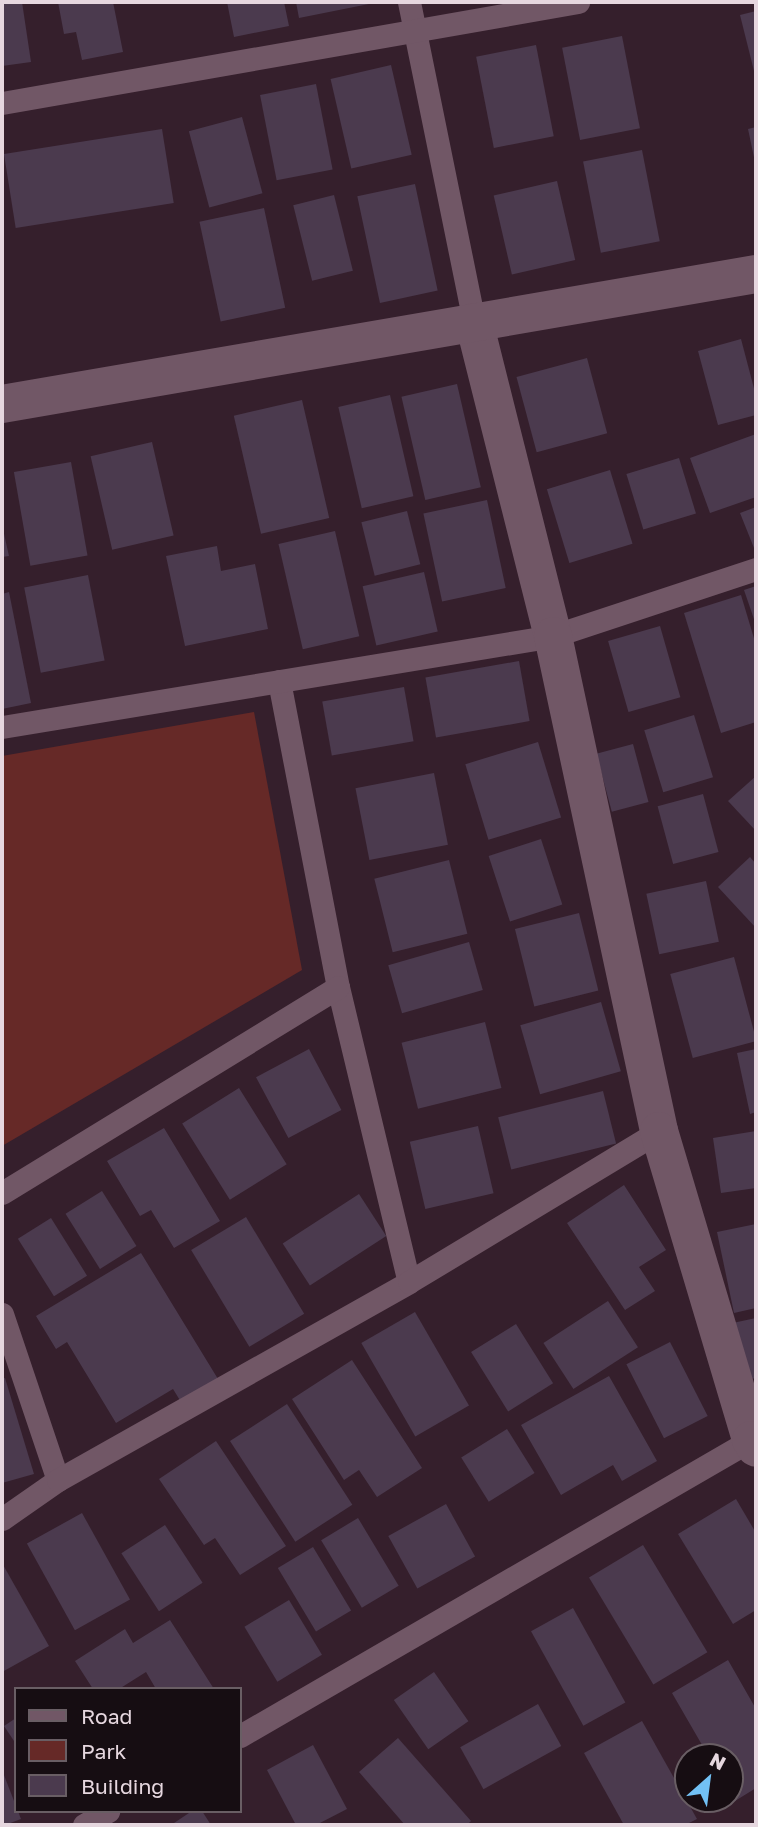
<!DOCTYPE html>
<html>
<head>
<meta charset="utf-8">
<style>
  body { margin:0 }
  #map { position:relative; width:758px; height:1827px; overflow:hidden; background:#351f2c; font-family:"Golos Text",sans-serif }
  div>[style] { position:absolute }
  .green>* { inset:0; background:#662927 }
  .building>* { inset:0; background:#4b3a4e; transform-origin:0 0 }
  .lane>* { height:23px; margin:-11.5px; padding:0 11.5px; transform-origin:11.5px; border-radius:11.5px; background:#715766 }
  .street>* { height:38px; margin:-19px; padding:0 19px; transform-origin:19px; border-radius:19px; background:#715766 }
  .secondary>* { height:38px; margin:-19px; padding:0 19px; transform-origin:19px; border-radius:19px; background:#715766 }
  span { translate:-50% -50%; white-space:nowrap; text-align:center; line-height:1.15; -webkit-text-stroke:6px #160d12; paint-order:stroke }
  .frame { position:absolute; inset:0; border:4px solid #e6d7df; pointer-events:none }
  .legend { position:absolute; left:14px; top:1687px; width:228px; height:126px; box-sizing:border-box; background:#160d12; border:2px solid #695e64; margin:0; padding:9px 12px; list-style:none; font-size:21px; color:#e6d7df }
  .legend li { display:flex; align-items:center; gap:14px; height:35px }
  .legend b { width:35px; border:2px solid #695e64 }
  .north { position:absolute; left:674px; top:1743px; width:70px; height:70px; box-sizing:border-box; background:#160d12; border:2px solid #695e64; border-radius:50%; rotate:28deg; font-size:19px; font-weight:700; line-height:28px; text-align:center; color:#e6d7df }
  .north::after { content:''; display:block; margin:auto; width:24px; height:32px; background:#72c1f5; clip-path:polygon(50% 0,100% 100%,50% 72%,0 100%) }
</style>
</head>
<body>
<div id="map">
  <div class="green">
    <i style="clip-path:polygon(254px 712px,302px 970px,2px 1146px,2px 756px)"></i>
  </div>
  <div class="building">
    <i style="clip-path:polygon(2px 2px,22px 2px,31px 62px,2px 66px)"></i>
    <i style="clip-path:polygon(58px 2px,113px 2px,123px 52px,82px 60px,76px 32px,64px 34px)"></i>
    <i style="clip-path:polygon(227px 2px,284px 2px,289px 26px,234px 37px)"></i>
    <i style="clip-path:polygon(296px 2px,374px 2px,374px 3px,299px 18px)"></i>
    <i style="clip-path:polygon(756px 11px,756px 75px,755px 75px,740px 15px)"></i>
    <i style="left:622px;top:36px;width:94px;height:61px;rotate:79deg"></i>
    <i style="left:536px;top:45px;width:93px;height:61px;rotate:79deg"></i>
    <i style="left:391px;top:65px;width:92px;height:62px;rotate:77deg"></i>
    <i style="left:316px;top:84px;width:87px;height:57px;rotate:79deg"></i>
    <i style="left:242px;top:117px;width:79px;height:55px;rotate:75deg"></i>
    <i style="clip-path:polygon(756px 127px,756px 162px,755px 162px,748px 129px)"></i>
    <i style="left:162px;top:129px;width:75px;height:160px;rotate:81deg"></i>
    <i style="left:642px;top:150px;width:93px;height:60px;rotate:79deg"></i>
    <i style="left:557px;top:181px;width:81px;height:65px;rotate:77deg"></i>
    <i style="left:415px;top:184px;width:109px;height:59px;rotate:78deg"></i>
    <i style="left:334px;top:195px;width:78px;height:42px;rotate:76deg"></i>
    <i style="left:264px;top:208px;width:102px;height:66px;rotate:78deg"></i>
    <i style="clip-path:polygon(741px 339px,756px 396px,756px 415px,718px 425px,698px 351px)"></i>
    <i style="left:587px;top:358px;width:78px;height:73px;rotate:75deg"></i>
    <i style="left:457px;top:384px;width:106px;height:57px;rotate:77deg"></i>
    <i style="left:390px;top:395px;width:104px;height:53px;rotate:77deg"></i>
    <i style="left:302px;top:400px;width:121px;height:70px;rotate:77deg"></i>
    <i style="clip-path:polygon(756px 434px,756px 497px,710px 513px,690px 458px)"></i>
    <i style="left:152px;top:442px;width:96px;height:63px;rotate:77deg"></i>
    <i style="left:679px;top:458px;width:58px;height:55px;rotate:73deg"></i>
    <i style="left:71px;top:462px;width:95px;height:58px;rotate:80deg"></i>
    <i style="left:610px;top:470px;width:77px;height:66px;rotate:73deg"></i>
    <i style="left:487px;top:500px;width:90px;height:65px;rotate:78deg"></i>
    <i style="clip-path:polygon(756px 507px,756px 553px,740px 513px)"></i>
    <i style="left:407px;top:511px;width:55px;height:47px;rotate:76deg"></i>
    <i style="clip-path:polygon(2px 525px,9px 556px,2px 557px)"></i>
    <i style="left:335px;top:531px;width:108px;height:58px;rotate:77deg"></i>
    <i style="clip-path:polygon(217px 546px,221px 571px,255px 564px,268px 629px,185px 646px,166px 556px)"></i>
    <i style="left:424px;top:572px;width:61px;height:63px;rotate:77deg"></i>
    <i style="left:88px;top:575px;width:87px;height:65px;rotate:79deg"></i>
    <i style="clip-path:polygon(756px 586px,756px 625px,744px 590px)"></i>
    <i style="clip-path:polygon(9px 592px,31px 703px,2px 709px,2px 594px)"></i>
    <i style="clip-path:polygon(741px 595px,756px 645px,756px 722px,721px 733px,684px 613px)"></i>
    <i style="left:660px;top:626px;width:74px;height:54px;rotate:74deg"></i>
    <i style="left:519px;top:661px;width:61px;height:95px;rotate:80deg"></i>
    <i style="left:404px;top:687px;width:55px;height:83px;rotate:80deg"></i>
    <i style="left:694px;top:715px;width:65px;height:52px;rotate:73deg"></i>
    <i style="left:538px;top:742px;width:79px;height:76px;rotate:73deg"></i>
    <i style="left:633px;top:744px;width:60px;height:38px;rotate:75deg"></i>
    <i style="left:434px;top:773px;width:73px;height:80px;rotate:79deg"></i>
    <i style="clip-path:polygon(756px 776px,756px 831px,728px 801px)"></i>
    <i style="left:703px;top:794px;width:60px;height:47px;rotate:75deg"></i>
    <i style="left:541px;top:839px;width:69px;height:55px;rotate:72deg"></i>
    <i style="clip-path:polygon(750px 857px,756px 864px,756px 928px,718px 887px)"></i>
    <i style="left:449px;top:860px;width:76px;height:77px;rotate:76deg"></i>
    <i style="left:706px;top:881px;width:62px;height:61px;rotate:78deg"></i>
    <i style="left:579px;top:913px;width:80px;height:66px;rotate:76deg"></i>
    <i style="left:469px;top:942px;width:50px;height:84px;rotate:74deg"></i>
    <i style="left:734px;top:957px;width:87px;height:66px;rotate:75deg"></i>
    <i style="left:601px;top:1002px;width:72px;height:84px;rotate:74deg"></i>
    <i style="left:485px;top:1022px;width:68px;height:86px;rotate:76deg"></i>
    <i style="left:309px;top:1049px;width:69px;height:60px;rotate:62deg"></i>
    <i style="clip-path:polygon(756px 1049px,756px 1112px,750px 1114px,737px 1053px)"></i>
    <i style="left:239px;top:1088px;width:90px;height:67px;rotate:58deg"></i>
    <i style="left:603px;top:1091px;width:54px;height:108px;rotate:76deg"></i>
    <i style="left:478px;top:1126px;width:69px;height:70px;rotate:77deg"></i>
    <i style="clip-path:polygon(164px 1128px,220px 1221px,174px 1248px,151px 1210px,140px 1216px,107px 1161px)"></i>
    <i style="clip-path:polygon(756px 1131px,756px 1188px,721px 1193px,713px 1138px)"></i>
    <i style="clip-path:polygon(624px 1185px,666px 1250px,639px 1267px,655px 1291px,625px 1310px,567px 1223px)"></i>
    <i style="left:102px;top:1191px;width:65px;height:43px;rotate:58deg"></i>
    <i style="left:359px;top:1194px;width:50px;height:91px;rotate:57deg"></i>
    <i style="left:246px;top:1217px;width:113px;height:64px;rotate:59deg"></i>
    <i style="left:51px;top:1218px;width:68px;height:39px;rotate:58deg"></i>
    <i style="clip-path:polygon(756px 1224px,756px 1308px,734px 1313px,717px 1232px)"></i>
    <i style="clip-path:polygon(141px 1253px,218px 1379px,181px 1402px,173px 1389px,116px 1423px,67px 1342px,56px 1349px,36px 1316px)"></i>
    <i style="left:608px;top:1301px;width:55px;height:77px;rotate:57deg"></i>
    <i style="left:415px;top:1312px;width:108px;height:62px;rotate:60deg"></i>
    <i style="clip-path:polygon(756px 1318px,756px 1378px,740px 1381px,728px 1324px)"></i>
    <i style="left:516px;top:1324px;width:70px;height:53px;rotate:58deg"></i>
    <i style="left:670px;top:1342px;width:83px;height:49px;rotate:63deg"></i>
    <i style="clip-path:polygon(352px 1360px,422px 1468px,377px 1497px,359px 1470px,344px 1480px,292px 1399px)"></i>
    <i style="clip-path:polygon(609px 1376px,657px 1461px,622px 1481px,613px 1465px,561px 1495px,521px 1425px)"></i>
    <i style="clip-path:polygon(5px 1378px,34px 1474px,2px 1483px,2px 1379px)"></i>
    <i style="left:287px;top:1404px;width:120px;height:68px;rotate:57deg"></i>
    <i style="left:507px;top:1429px;width:52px;height:54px;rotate:58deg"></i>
    <i style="clip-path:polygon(216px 1441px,286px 1546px,240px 1575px,215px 1538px,204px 1545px,159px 1479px)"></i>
    <i style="clip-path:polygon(736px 1499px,756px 1533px,756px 1610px,733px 1624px,678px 1534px)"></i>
    <i style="left:446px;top:1504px;width:60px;height:66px;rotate:61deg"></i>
    <i style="left:82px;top:1513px;width:99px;height:63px;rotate:61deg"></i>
    <i style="left:358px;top:1518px;width:79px;height:43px;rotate:59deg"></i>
    <i style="left:165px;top:1525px;width:69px;height:52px;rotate:57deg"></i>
    <i style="left:643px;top:1545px;width:125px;height:63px;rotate:59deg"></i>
    <i style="left:313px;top:1547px;width:74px;height:41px;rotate:59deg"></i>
    <i style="clip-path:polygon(2px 1563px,49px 1646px,2px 1672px)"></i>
    <i style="left:289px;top:1600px;width:64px;height:52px;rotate:59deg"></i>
    <i style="left:573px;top:1608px;width:108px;height:48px;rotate:61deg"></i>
    <i style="clip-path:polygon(170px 1620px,214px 1689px,156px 1689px,146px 1672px,119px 1689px,93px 1689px,75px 1661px,125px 1629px,133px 1643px)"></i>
    <i style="clip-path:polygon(728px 1660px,756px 1709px,756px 1788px,735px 1801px,730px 1793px,730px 1757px,709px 1757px,672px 1693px)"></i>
    <i style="left:434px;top:1672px;width:60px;height:49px;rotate:55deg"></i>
    <i style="left:538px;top:1704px;width:48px;height:89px;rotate:61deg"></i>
    <i style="clip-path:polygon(16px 1718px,16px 1744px,4px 1726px)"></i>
    <i style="clip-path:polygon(642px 1721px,697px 1819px,685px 1825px,624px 1825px,584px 1753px)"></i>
    <i style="clip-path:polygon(398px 1738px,471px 1821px,467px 1825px,405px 1825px,359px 1772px)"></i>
    <i style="clip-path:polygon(313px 1745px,347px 1809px,316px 1825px,296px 1825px,267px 1770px)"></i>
    <i style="clip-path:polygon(2px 1770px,21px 1819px,5px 1825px,2px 1825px)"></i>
    <i style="clip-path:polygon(192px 1811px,202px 1811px,211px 1825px,171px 1825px)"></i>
  </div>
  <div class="lane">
    <i style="left:409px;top:2px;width:327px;rotate:78.5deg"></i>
    <i style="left:2px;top:103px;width:585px;rotate:-9.95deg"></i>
    <i style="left:279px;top:681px;width:312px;rotate:79.1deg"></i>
    <i style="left:338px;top:987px;width:303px;rotate:76.5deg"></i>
    <i style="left:2px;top:727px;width:558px;rotate:-9.38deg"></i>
    <i style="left:553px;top:636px;width:214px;rotate:-18.3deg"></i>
    <i style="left:2px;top:1193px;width:394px;rotate:-31.5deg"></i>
    <i style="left:2px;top:1314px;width:175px;rotate:71.4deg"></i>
    <i style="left:2px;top:1519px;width:68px;rotate:-34.9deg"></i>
    <i style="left:58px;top:1480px;width:403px;rotate:-29.4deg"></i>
    <i style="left:409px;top:1282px;width:292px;rotate:-31.1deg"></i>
    <i style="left:240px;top:1736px;width:596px;rotate:-30.09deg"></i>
    <i style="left:84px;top:1825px;width:28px;rotate:-30deg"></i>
  </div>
  <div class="street">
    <i style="left:474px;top:322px;width:324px;rotate:75.9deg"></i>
    <i style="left:553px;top:636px;width:506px;rotate:77.91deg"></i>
    <i style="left:659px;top:1131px;width:322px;rotate:73.4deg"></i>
    <i style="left:751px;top:1440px;width:9px;rotate:58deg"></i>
  </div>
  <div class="secondary">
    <i style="left:2px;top:404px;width:765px;rotate:-9.78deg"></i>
  </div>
  <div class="frame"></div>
  <ul class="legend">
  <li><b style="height:9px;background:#715766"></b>Road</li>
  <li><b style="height:19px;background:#662927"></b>Park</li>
  <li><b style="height:19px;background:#4b3a4e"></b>Building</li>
  </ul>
  <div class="north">N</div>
</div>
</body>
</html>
